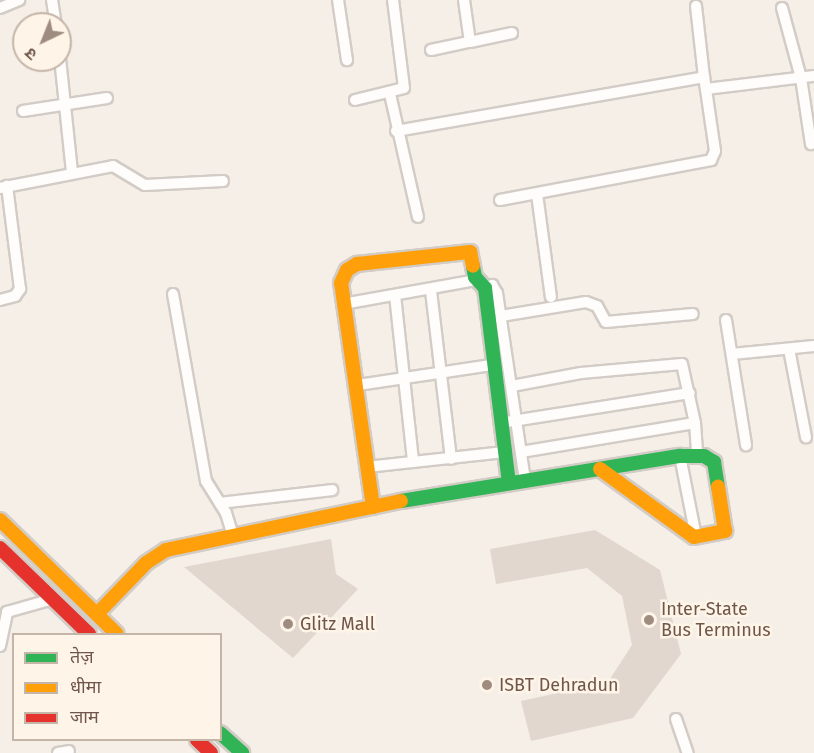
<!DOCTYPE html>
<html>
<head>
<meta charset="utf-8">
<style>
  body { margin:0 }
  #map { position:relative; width:814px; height:753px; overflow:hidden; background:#f5efe7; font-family:"Fira Sans","Noto Sans Devanagari",sans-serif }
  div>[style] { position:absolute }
  .building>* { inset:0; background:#e1d7cf }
  .roads { filter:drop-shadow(2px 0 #d3ccc6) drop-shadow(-2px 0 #d3ccc6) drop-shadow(0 2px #d3ccc6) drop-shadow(0 -2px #d3ccc6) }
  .street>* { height:10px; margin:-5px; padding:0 5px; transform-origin:5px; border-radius:5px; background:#fefdfb }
  .fast>* { height:14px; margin:-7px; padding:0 7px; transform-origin:7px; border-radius:7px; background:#30b455 }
  .slow>* { height:14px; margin:-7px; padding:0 7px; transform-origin:7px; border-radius:7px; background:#ff9f0a }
  .jam>* { height:14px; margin:-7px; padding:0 7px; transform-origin:7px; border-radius:7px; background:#e5322d }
  .dots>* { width:16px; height:16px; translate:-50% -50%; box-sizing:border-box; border:3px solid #fef4e7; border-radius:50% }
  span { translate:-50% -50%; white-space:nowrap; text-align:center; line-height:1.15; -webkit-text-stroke:5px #fef4e7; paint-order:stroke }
  .poi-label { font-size:18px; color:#70564a }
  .left { translate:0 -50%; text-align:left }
  .legend { position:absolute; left:12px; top:633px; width:210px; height:108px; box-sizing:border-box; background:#fef4e7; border:2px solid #c5b5a8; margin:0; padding:8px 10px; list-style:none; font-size:18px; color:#70564a }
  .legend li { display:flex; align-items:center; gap:12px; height:30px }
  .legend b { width:30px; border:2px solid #c5b5a8 }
  .north { position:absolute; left:12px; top:12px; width:60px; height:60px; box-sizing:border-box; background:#fef4e7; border:2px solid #c5b5a8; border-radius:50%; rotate:223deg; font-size:16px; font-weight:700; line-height:24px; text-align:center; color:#70564a }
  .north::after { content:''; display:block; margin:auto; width:21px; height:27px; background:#9f8c81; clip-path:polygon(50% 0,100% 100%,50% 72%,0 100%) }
</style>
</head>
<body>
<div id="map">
  <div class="building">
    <i style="clip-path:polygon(595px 530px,660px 570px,681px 654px,633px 718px,531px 741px,521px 701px,608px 682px,632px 645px,622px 596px,587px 568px,496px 584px,490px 549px)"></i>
    <i style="clip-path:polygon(331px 539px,336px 574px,358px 589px,293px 658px,184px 567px)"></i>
  </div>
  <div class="roads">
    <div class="street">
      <i style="left:52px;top:0;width:24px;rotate:81deg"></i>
      <i style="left:338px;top:0;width:61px;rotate:81.5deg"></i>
      <i style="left:464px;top:0;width:42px;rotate:81.9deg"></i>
      <i style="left:470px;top:42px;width:43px;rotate:-12.1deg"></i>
      <i style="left:696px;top:6px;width:71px;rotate:83.6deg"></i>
      <i style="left:0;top:8px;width:21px;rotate:-23deg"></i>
      <i style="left:782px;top:8px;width:73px;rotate:74.8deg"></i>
      <i style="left:801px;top:78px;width:67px;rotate:81.4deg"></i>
      <i style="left:431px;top:50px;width:40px;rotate:-12deg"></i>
      <i style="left:60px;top:58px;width:116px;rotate:84deg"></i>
      <i style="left:390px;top:94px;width:126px;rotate:77.2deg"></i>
      <i style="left:355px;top:100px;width:50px;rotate:-13.8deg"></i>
      <i style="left:404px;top:88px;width:89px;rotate:-97.1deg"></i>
      <i style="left:23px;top:111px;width:85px;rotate:-8.8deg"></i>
      <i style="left:396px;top:131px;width:313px;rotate:-9.9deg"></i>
      <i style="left:704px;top:77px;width:12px;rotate:81deg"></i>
      <i style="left:0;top:188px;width:115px;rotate:-11deg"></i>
      <i style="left:113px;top:166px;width:37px;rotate:31deg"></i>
      <i style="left:145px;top:185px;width:78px;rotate:-2.9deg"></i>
      <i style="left:537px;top:194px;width:104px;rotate:82.3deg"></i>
      <i style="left:500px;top:200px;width:215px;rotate:-10.7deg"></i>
      <i style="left:711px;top:160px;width:10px;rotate:-66deg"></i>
      <i style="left:715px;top:151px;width:63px;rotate:-98.3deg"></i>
      <i style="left:706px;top:89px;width:109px;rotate:-6.9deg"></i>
      <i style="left:485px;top:288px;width:8px;rotate:-23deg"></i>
      <i style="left:492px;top:285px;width:9px;rotate:58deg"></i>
      <i style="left:497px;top:293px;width:190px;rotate:81.5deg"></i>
      <i style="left:431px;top:291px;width:169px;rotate:83.2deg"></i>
      <i style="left:173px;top:294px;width:190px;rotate:80deg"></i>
      <i style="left:206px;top:481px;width:38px;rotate:58deg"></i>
      <i style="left:226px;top:513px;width:24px;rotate:73deg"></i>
      <i style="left:395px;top:295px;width:168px;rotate:83.8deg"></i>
      <i style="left:0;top:300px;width:16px;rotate:-15deg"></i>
      <i style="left:15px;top:296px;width:9px;rotate:-54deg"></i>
      <i style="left:20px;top:289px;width:104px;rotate:-97.2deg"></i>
      <i style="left:343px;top:304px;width:136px;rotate:-10.2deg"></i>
      <i style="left:501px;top:316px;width:86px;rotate:-9.4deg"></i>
      <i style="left:586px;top:302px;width:12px;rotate:20deg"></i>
      <i style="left:597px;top:306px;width:18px;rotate:61deg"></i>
      <i style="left:606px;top:322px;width:87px;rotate:-5.3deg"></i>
      <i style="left:726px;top:320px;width:127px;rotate:80.9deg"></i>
      <i style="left:789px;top:349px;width:90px;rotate:79.1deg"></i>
      <i style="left:732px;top:354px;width:82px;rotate:-5.6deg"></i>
      <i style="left:358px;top:385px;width:135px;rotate:-8.5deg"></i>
      <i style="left:512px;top:386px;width:70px;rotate:-10.7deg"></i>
      <i style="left:581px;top:373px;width:101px;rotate:-5.1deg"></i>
      <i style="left:682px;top:364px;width:60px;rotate:77.6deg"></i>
      <i style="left:695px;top:423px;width:32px;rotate:86deg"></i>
      <i style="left:500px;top:423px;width:192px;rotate:-9deg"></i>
      <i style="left:521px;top:452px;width:176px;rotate:-9.5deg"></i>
      <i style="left:680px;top:456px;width:83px;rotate:78.8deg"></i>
      <i style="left:367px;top:467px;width:138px;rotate:-6.2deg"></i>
      <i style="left:220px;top:503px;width:113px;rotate:-6.6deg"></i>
      <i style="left:0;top:646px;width:35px;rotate:-78deg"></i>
      <i style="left:7px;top:612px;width:48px;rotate:-15.8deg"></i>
      <i style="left:676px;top:719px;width:36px;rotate:71deg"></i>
      <i style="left:58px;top:753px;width:11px;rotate:-10deg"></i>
    </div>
    <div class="fast">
      <i style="left:473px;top:266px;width:11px;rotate:80deg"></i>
      <i style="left:475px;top:277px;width:15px;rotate:48deg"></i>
      <i style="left:485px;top:288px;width:196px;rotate:83deg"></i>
      <i style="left:401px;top:501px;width:283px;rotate:-9.2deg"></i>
      <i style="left:680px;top:456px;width:24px"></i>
      <i style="left:704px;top:456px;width:12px;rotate:31deg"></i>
      <i style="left:714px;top:462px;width:25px;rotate:81deg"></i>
      <i style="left:220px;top:733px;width:30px;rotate:42deg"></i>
    </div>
    <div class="slow">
      <i style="left:600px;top:469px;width:116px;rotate:35.9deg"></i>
      <i style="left:694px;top:537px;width:32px;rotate:-11deg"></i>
      <i style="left:725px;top:531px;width:45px;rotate:-99deg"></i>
      <i style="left:373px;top:507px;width:226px;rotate:-98.1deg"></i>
      <i style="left:341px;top:283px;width:14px;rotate:-65deg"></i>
      <i style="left:347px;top:270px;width:12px;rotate:-31deg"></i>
      <i style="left:357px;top:264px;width:114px;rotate:-6.1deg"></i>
      <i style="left:470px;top:252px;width:14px;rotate:78deg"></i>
      <i style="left:0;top:520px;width:163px;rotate:44.3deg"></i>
      <i style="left:97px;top:614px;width:71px;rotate:-46.1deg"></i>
      <i style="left:146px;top:563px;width:24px;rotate:-33deg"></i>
      <i style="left:166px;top:550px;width:240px;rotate:-11.8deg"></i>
    </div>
    <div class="jam">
      <i style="left:0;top:548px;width:124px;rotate:44deg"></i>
      <i style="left:197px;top:740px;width:19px;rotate:43deg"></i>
    </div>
  </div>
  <div class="dots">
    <i style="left:649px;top:620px;background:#9f8c81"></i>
    <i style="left:288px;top:624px;background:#9f8c81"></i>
    <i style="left:487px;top:685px;background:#9f8c81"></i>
  </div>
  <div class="poi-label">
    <span class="left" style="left:661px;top:620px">Inter-State<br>Bus Terminus</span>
    <span class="left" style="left:300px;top:624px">Glitz Mall</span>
    <span class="left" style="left:499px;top:685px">ISBT Dehradun</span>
  </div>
  <ul class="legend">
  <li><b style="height:8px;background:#30b455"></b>तेज़</li>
  <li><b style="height:8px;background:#ff9f0a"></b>धीमा</li>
  <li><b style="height:8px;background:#e5322d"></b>जाम</li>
  </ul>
  <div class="north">उ</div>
</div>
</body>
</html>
